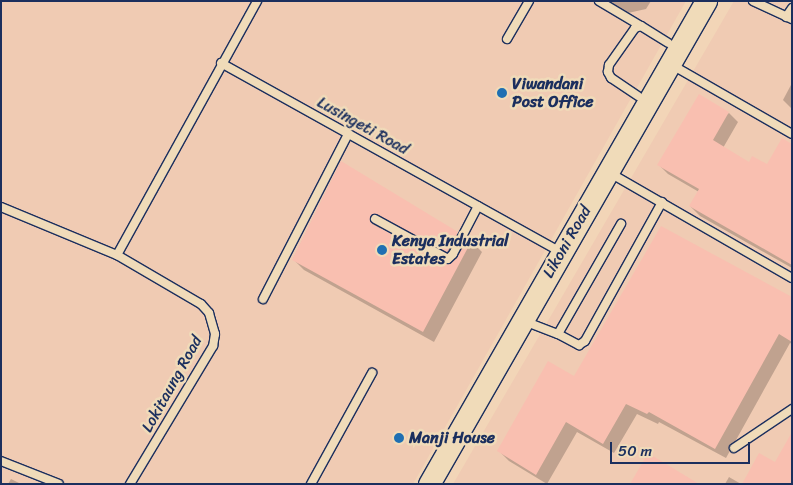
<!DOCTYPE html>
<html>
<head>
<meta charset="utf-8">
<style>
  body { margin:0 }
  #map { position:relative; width:793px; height:485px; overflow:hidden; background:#f2d5b7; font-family:Sriracha,sans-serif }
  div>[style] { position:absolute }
  .built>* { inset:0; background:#f0cbb3 }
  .shadow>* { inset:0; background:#0003 }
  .building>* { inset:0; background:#f9bfb0 }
  .roads { filter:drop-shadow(1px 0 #1b2f5e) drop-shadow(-1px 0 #1b2f5e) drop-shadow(0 1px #1b2f5e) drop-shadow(0 -1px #1b2f5e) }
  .lane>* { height:8px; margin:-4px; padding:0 4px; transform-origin:4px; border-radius:4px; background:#f0dbb9 }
  .secondary>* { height:21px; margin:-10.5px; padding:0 10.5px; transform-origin:10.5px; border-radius:10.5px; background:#f0dbb9 }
  .dots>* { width:14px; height:14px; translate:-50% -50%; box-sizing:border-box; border:2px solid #f0dbb9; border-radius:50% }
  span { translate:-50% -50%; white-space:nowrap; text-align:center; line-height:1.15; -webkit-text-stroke:5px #f0dbb9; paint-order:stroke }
  .poi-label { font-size:16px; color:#1b2f5e; font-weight:700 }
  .left { translate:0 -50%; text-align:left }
  .street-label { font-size:16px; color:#1b2f5e }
  .frame { position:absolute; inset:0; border:2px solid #1b2f5e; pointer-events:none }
  .scale { position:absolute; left:610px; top:442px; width:140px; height:22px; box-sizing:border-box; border:2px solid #1b2f5e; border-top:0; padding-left:6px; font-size:15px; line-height:18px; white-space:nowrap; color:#1b2f5e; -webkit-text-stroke:4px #f0dbb9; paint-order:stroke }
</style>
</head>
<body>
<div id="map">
  <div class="built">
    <i style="clip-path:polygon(1px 1px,686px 1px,413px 484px,1px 484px)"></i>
    <i style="clip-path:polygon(734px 1px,792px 1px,792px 484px,453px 484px)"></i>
  </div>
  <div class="shadow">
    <i style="clip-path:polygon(608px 1px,651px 1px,646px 9px,628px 13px)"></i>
    <i style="clip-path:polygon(792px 83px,792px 109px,783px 100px)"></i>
    <i style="clip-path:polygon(729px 113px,738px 122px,723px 148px,749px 164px,767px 166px,792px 145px,792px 268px,700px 216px,690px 206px,699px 192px,668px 174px,659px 165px)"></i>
    <i style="clip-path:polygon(evenodd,341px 162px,457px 233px,467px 242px,468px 240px,471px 241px,482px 252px,434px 342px,304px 270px,293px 259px,341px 162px,389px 224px,456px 261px,448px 266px,381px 230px,380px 227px,389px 224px)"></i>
    <i style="clip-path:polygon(792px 299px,792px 344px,790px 343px,726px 458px,659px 422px,658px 424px,637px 414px,614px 453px,577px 432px,547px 484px,509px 461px,499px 451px,574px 378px)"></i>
    <i style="clip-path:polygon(729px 477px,741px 484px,725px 484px)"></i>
    <i style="clip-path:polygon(11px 479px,21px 484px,8px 484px)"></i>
  </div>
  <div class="building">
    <i style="clip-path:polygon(699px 94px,729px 112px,713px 140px,749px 162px,752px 156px,767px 164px,782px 138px,792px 144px,792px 265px,689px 206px,699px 189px,657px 165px)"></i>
    <i style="clip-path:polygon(341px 161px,458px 232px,447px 252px,377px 214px,370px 217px,372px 224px,448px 265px,457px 258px,468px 238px,472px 240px,423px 332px,292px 260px)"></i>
    <i style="clip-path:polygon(661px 226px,792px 297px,792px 342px,779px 334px,715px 449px,649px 412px,647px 414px,626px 404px,603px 444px,566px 422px,536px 475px,497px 451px,548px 361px,574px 376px)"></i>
    <i style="clip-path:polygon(792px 432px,792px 484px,742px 484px,759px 453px,775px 462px)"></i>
    <i style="clip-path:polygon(648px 453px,699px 484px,630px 484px)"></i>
  </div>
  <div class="roads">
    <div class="lane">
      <i style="left:599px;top:1px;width:49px;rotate:30.8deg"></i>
      <i style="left:753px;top:1px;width:43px;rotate:24.8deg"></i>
      <i style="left:786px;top:17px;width:11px;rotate:-56deg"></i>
      <i style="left:507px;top:39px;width:44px;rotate:-59.9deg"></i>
      <i style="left:221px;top:63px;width:380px;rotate:29.1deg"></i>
      <i style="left:672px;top:65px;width:138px;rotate:29.9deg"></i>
      <i style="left:638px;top:96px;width:32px;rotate:-146deg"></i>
      <i style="left:611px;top:78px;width:7px;rotate:-117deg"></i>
      <i style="left:608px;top:72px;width:7px;rotate:-82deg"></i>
      <i style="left:609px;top:65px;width:45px;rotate:-54.9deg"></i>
      <i style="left:635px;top:28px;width:6px;rotate:-18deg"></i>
      <i style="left:641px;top:26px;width:32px;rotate:32deg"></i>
      <i style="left:610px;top:173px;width:210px;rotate:30deg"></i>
      <i style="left:1px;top:207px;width:126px;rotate:22.5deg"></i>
      <i style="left:117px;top:255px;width:97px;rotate:30.3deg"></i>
      <i style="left:201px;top:304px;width:12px;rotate:48deg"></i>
      <i style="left:209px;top:313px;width:22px;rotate:74deg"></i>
      <i style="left:215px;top:334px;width:12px;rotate:99deg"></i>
      <i style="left:213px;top:346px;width:161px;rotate:121deg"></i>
      <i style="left:375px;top:219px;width:83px;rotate:28.7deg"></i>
      <i style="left:448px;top:259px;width:7px;rotate:-45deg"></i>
      <i style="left:453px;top:254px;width:54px;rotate:-62.5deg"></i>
      <i style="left:117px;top:255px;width:290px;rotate:-61.1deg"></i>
      <i style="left:263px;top:299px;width:186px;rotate:-62.7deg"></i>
      <i style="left:524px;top:321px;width:36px;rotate:21deg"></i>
      <i style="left:558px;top:334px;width:127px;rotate:-60.2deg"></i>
      <i style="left:558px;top:334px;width:24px;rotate:28deg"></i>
      <i style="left:579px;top:345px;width:7px;rotate:-34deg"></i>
      <i style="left:585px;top:341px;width:159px;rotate:-61deg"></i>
      <i style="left:734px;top:448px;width:70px;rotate:-33.9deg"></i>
      <i style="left:1px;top:461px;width:62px;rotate:21.6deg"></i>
      <i style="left:311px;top:484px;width:127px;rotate:-61.2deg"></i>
    </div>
    <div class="secondary">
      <i style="left:429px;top:484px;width:557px;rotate:-60.17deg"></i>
    </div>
  </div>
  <div class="dots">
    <i style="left:502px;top:93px;background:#1f6fb2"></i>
    <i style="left:382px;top:250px;background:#1f6fb2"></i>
    <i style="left:399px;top:438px;background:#1f6fb2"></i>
  </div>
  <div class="poi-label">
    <span class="left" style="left:512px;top:93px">Viwandani<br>Post Office</span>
    <span class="left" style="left:392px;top:250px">Kenya Industrial<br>Estates</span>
    <span class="left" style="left:409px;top:438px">Manji House</span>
  </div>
  <div class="street-label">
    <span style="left:363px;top:126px;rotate:29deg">Lusingeti Road</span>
    <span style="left:567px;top:242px;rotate:-60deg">Likoni Road</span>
    <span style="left:172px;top:384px;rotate:-61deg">Lokitaung Road</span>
  </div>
  <div class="frame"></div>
  <div class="scale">50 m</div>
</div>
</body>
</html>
